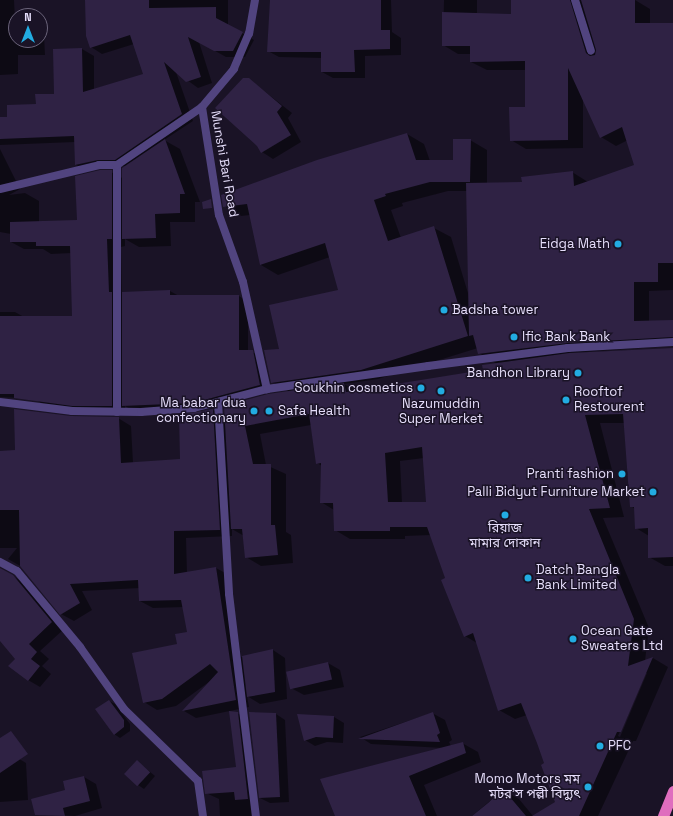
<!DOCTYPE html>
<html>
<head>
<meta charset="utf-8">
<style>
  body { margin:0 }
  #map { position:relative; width:673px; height:816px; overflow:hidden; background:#1a1326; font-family:"Space Grotesk","Noto Sans Bengali",sans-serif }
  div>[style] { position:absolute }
  .shadow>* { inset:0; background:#0007 }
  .building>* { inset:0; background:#2f2244; transform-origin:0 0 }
  .minor>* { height:8px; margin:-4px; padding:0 4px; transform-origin:4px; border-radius:4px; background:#51447f }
  .trunk>* { height:11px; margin:-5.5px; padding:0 5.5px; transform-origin:5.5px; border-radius:5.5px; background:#df6dbe }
  .dots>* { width:11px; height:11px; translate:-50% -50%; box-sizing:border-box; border:2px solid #1a1326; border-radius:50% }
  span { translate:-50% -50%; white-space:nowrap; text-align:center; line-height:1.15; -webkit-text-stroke:3px #1a1326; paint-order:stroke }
  .street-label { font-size:13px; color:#e5ddfa }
  .poi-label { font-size:13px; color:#e5ddfa }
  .right { translate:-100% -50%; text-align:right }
  .left { translate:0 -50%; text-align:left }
  .north { position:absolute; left:8px; top:8px; width:40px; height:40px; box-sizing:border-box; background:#1a1326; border:1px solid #6b647b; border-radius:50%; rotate:0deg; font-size:11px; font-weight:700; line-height:16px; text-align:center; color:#e5ddfa }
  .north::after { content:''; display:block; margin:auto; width:14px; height:18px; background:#22ace1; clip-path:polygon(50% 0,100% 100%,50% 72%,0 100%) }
</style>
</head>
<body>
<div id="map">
  <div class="shadow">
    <i style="clip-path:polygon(0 0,14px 0,16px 40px,40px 40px,40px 32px,44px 35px,45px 55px,18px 55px,18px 74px,0 75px)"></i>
    <i style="clip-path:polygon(86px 0,228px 0,228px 25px,254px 40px,245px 57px,226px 57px,199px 42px,212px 83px,198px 88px,176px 72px,193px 121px,164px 140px,180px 149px,200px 202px,195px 202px,195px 222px,170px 222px,171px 246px,139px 247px,125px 239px,125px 246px,121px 247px,122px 293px,170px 291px,179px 296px,239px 296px,248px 302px,248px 351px,262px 356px,270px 390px,203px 408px,133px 411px,125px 406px,125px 413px,50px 408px,38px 401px,42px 399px,0 397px,0 312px,15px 312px,24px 317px,73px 317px,72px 253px,51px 254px,43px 249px,24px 249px,11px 242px,11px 234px,0 232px,0 149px,20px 189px,9px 195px,25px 193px,39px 201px,39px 222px,78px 221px,111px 172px,124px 179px,128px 166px,110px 166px,88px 171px,76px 165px,75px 142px,0 145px,0 118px,8px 118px,55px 95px,54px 50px,82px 49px,94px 56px,94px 89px,144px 75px,134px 44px,102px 54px,91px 47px)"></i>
    <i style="clip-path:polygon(271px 0,391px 0,392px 32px,401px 38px,401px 55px,365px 56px,365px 78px,333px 78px,322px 72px,322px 58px,279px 57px,268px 51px)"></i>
    <i style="clip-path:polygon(evenodd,444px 0,477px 0,477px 15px,512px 15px,512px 0,635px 0,650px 9px,650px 24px,673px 24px,673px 290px,649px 291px,649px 322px,673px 321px,673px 336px,668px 335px,673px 338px,673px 346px,567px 353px,673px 349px,673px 566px,665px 566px,649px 557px,649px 536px,636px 528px,635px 509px,631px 506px,625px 423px,600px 423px,624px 517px,603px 518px,649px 628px,645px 661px,653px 658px,668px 667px,636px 741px,633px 741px,598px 816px,534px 816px,556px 802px,546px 764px,527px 715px,515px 719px,499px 710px,477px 643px,465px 636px,431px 535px,405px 536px,405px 539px,350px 539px,335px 530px,334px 510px,321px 502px,322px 466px,317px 463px,311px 425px,260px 434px,266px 465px,286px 474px,286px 532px,291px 535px,293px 563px,261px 566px,246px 557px,244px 536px,232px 529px,232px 536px,186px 538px,187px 573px,216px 568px,229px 575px,241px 657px,273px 650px,285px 658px,287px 699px,260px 704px,247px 696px,249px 707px,196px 718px,184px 711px,209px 682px,176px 706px,157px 710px,144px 702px,178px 645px,188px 633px,184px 607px,153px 608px,140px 601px,140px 588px,82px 591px,92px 610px,74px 621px,61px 614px,22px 567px,8px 559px,17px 548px,0 548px,0 452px,16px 451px,71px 417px,118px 418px,131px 426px,133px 463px,181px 460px,213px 410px,225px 417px,290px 392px,272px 382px,280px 350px,339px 290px,330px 257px,278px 275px,261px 265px,250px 215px,241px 216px,224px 206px,407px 134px,424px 144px,430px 161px,454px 161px,470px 140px,487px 150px,487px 184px,523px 183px,572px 172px,588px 182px,636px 165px,628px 140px,616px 146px,601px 137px,583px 99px,583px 148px,526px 149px,511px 140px,526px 108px,526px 70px,487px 70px,471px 62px,471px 54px,458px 54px,443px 45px,444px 0,448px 191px,468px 191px,468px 293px,451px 237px,434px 228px,401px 238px,391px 210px,403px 206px,402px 203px,448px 191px,444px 0,478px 348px,479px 353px,497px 364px,485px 371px,356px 391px,344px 384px,378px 379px,478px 348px,444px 0,424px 458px,427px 503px,402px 503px,400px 461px,424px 458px,444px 0,645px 673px,647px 673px,620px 737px,618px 736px,645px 673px)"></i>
    <i style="clip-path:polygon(249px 79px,292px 113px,288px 118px,301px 142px,273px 159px,262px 152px)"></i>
    <i style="clip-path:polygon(0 569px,26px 584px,64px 629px,40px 651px,49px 659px,42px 666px,51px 674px,40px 687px,28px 680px,16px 659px,0 640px)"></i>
    <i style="clip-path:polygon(328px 663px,340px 670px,344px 687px,304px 695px,291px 688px)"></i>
    <i style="clip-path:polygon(109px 701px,115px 704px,130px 724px,130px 731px,120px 738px,114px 734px)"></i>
    <i style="clip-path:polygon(237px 713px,247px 718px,259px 816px,220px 816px,219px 799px,206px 793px,237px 768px)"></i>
    <i style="clip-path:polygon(432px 713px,445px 720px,452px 740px,449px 742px,451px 746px,462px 743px,478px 752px,481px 762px,424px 785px,437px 816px,336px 816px,443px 748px,371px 744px,360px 737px)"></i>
    <i style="clip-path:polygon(276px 714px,285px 720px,289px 802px,270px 803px,260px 798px)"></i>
    <i style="clip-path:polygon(334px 717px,344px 723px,343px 743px,327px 742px,315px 746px,305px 740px)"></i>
    <i style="clip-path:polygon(0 754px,11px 754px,26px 763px,28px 800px,0 802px)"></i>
    <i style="clip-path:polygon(137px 761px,155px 776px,144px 789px,138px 785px)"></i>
    <i style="clip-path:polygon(84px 777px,96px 784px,102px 808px,75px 816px,36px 814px,66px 791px,64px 782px)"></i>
    <i style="clip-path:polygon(503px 790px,519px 799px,533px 816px,472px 816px)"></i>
  </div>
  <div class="building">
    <i style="clip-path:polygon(85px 0,149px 0,149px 8px,216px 7px,216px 18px,243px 32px,233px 51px,214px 51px,188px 37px,201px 77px,186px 82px,164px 62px,182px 114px,115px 160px,98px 160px,75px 165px,74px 136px,0 139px,0 117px,7px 117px,7px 105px,36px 104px,35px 94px,54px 94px,53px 49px,82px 48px,83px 92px,143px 74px,130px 35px,90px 48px,86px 36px)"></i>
    <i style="clip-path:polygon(270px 0,381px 0,381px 30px,390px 30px,390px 49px,354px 50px,355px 72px,321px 72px,321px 52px,267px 52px)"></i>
    <i style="clip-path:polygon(511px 0,570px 0,586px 53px,590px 56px,595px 55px,596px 50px,581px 0,635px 0,635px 23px,673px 23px,673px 263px,658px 263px,658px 282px,634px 282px,634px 321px,673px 320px,673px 337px,568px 343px,478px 354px,473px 335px,469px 336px,466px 183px,522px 182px,521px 177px,573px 171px,574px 186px,634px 165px,622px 127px,600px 138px,568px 68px,568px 140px,510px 141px,509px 107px,525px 107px,525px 61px,470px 62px,470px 46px,442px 46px,442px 12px,511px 14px)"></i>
    <i style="clip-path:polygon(243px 78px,249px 78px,282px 106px,277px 112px,291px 135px,261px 153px,257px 146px,215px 108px)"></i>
    <i style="clip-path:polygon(407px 133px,416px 160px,453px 160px,453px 139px,471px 139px,470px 182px,430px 182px,385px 194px,386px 196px,374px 200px,388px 241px,434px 226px,468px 336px,361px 370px,271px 383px,264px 350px,279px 349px,269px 305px,338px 290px,325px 243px,260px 265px,247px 204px,223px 207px,221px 195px,317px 160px)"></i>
    <i style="clip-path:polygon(165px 139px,185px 194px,180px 194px,180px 213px,155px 214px,156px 238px,122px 239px,122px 168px)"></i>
    <i style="clip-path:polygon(100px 170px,112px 170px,112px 239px,107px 239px,109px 292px,112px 292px,112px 406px,72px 406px,14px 398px,14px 394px,0 394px,0 316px,72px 316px,70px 246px,36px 246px,36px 242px,10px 242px,10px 222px,77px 220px,75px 176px)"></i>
    <i style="clip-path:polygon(211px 199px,212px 208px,203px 209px,202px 202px)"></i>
    <i style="clip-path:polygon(170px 290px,170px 295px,239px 295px,239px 350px,253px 350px,260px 385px,193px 403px,122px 406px,122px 292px)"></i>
    <i style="clip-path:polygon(evenodd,673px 348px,673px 557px,648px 558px,648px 528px,635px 529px,634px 507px,630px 507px,623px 414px,585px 415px,610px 508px,589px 509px,634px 619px,628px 666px,653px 657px,621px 732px,617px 732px,579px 816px,532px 816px,555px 802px,541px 765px,544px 763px,537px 743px,521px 703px,498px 711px,473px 633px,464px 637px,441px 580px,445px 578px,427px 527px,390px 527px,390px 531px,334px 531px,333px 503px,320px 503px,321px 463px,316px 464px,309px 414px,245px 426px,253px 464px,271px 464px,271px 525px,275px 525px,278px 555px,245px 558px,242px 529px,231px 529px,224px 406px,268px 394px,344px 383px,346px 392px,483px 370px,482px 365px,569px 353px,673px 348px,422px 447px,426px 502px,388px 502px,385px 453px,422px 447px)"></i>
    <i style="clip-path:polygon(14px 409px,71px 416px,119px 417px,121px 463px,180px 459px,179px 415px,213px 409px,220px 530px,174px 531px,174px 574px,216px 567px,236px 700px,182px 711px,218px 672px,210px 664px,162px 699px,143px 703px,132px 653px,177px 644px,175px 634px,187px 632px,181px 600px,139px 601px,138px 580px,70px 584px,80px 603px,60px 615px,20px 566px,19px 510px,0 510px,0 451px,15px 450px)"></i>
    <i style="clip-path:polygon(0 568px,13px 575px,52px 622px,29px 644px,37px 652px,31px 659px,40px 666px,28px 681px,8px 666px,15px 659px,0 641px)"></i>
    <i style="clip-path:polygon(273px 649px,275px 692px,247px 697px,242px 656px)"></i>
    <i style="left:328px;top:662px;width:18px;height:43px;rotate:77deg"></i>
    <i style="clip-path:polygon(109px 700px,124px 720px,124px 727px,114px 735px,95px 709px)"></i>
    <i style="clip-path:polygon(229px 711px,238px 712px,248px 799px,235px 800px,234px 792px,205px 794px,202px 771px,236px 767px)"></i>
    <i style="clip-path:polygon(249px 712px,276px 713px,280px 797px,259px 798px)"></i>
    <i style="clip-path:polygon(433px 712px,440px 733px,437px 735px,440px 742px,358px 739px)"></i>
    <i style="clip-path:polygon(297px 714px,334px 716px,333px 738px,316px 737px,304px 741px)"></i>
    <i style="clip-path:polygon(11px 731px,28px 754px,0 773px,0 738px)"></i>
    <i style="clip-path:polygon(463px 742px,466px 753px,409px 776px,426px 816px,335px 816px,320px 779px)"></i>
    <i style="left:137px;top:760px;width:18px;height:19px;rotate:43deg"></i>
    <i style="clip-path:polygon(84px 776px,90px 801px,63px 808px,65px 816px,35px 815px,31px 799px,65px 790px,63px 781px)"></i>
    <i style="clip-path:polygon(503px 789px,526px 816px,472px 816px,488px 803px)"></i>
  </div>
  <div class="minor">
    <i style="left:255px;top:0;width:34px;rotate:100deg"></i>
    <i style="left:249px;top:33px;width:39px;rotate:113deg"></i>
    <i style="left:234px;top:69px;width:50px;rotate:130.1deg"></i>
    <i style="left:202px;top:107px;width:109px;rotate:81.1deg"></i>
    <i style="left:219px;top:215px;width:71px;rotate:70.3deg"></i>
    <i style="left:243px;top:282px;width:110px;rotate:77.4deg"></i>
    <i style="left:575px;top:0;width:53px;rotate:72.6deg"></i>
    <i style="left:117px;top:165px;width:247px;rotate:90deg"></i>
    <i style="left:0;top:189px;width:102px;rotate:-13.6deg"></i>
    <i style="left:99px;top:165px;width:18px"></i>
    <i style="left:117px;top:165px;width:103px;rotate:-34.3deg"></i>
    <i style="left:0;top:402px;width:73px;rotate:7.1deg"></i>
    <i style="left:72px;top:411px;width:69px;rotate:0.8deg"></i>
    <i style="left:141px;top:412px;width:53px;rotate:-4.3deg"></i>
    <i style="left:194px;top:408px;width:75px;rotate:-14.6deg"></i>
    <i style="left:267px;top:389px;width:163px;rotate:-8.1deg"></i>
    <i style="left:428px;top:366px;width:141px;rotate:-7.3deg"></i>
    <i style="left:568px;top:348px;width:105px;rotate:-3.3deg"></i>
    <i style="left:218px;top:402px;width:192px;rotate:86.7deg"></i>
    <i style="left:229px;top:594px;width:224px;rotate:83.1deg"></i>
    <i style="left:0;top:562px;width:19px;rotate:28deg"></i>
    <i style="left:17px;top:571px;width:99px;rotate:50.3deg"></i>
    <i style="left:80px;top:647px;width:76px;rotate:54.6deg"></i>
    <i style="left:124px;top:709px;width:103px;rotate:44.2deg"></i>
    <i style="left:198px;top:781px;width:35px;rotate:82deg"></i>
  </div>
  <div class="trunk">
    <i style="left:663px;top:816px;width:27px;rotate:-68deg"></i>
  </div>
  <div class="dots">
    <i style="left:618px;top:244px;background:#22ace1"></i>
    <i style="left:444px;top:310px;background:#22ace1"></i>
    <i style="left:514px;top:337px;background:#22ace1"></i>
    <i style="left:578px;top:373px;background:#22ace1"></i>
    <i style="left:421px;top:388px;background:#22ace1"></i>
    <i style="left:441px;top:391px;background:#22ace1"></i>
    <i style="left:566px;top:400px;background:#22ace1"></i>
    <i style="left:254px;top:411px;background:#22ace1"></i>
    <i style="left:269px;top:411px;background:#22ace1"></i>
    <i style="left:622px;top:474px;background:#22ace1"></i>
    <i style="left:653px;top:492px;background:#22ace1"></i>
    <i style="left:505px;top:515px;background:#22ace1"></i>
    <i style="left:528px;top:578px;background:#22ace1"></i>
    <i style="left:573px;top:639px;background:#22ace1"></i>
    <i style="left:600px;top:746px;background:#22ace1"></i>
    <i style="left:588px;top:787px;background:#22ace1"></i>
  </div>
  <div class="street-label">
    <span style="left:224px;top:164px;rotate:80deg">Munshi Bari Road</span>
  </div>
  <div class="poi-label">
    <span class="right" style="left:610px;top:244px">Eidga Math</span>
    <span class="left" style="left:452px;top:310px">Badsha tower</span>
    <span class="left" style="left:522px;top:337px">Ific Bank Bank</span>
    <span class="right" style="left:570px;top:373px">Bandhon Library</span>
    <span class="right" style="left:413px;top:388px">Soukhin cosmetics</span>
    <span class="left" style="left:574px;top:400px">Rooftof<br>Restourent</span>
    <span class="right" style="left:246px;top:411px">Ma babar dua<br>confectionary</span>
    <span style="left:441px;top:412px">Nazumuddin<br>Super Merket</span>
    <span class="left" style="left:278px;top:411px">Safa Health</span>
    <span class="right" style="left:614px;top:474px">Pranti fashion</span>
    <span class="right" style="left:645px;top:492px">Palli Bidyut Furniture Market</span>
    <span style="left:505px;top:536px">রিয়াজ<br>মামার দোকান</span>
    <span class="left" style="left:536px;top:578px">Datch Bangla<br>Bank Limited</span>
    <span class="left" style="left:581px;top:639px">Ocean Gate<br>Sweaters Ltd</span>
    <span class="left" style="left:608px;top:746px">PFC</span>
    <span class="right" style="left:580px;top:787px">Momo Motors মম<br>মটর'স পল্লী বিদ্যুৎ</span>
  </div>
  <div class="north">N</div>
</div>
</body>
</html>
